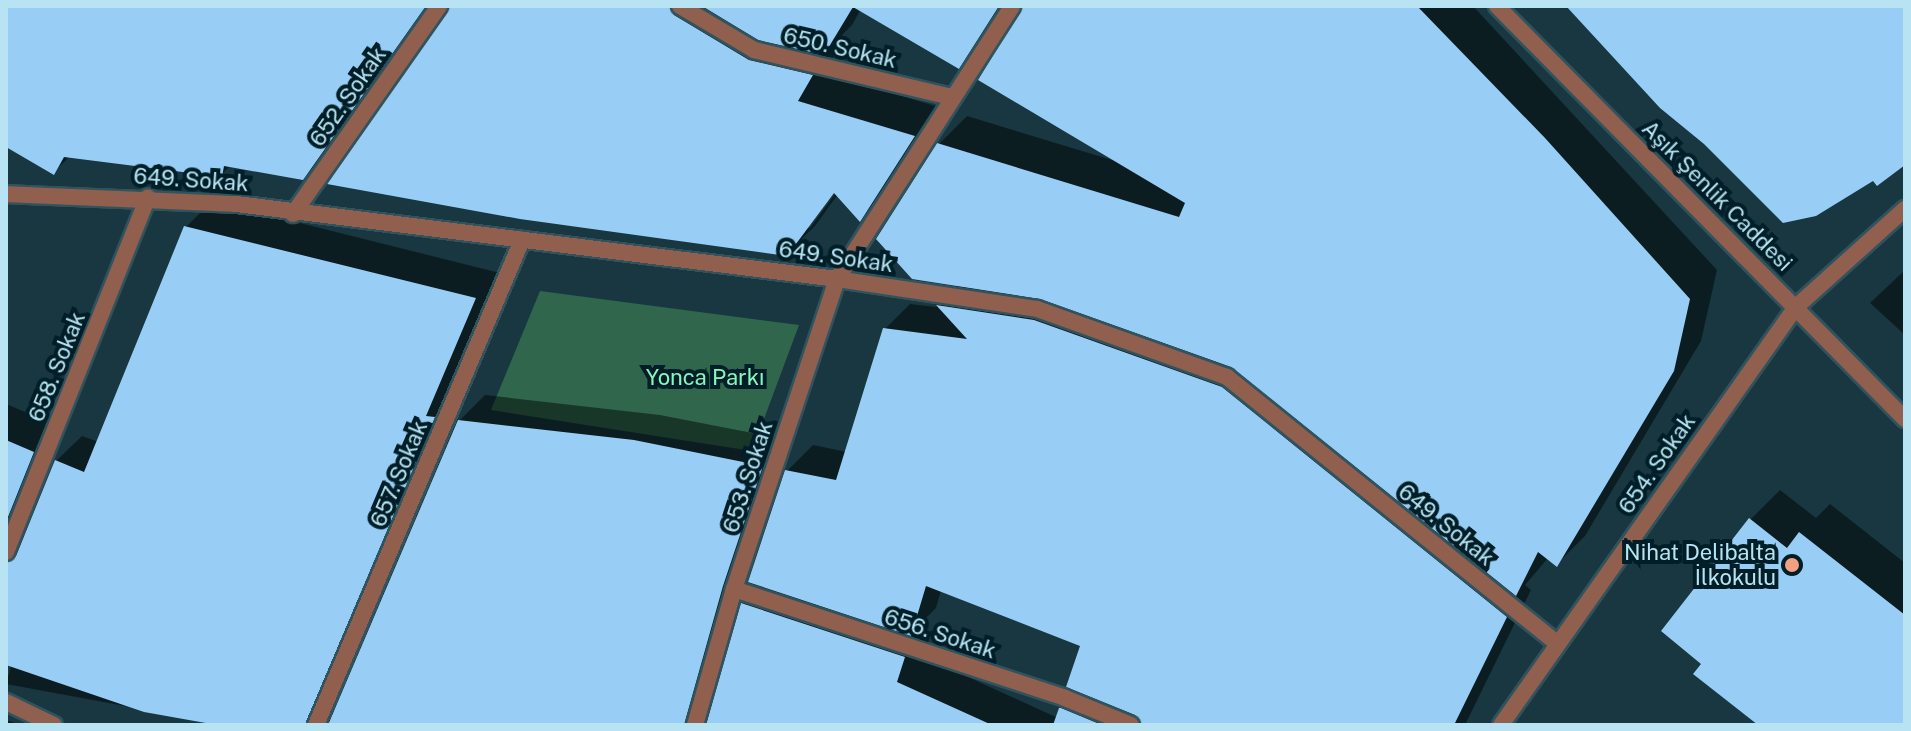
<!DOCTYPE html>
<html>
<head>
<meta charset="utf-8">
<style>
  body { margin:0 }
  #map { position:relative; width:1911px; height:731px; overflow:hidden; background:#183741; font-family:"Public Sans",sans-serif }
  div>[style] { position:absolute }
  .green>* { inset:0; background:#30674c }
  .shadow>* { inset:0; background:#0007 }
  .building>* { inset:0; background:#98cef5 }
  .roads { filter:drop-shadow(2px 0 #31535d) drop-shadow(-2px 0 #31535d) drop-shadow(0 2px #31535d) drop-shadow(0 -2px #31535d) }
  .minor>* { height:16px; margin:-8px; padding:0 8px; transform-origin:8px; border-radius:8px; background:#915f4e }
  .tertiary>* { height:16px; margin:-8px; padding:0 8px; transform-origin:8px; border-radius:8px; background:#915f4e }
  .dots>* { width:22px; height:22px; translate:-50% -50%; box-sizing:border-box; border:4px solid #001e27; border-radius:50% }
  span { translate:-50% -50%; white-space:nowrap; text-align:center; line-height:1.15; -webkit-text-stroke:8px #001e27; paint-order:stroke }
  .street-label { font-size:22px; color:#b7e3f2 }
  .park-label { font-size:22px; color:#89f6bf }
  .poi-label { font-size:22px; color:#b7e3f2 }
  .right { translate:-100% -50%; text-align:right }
  .frame { position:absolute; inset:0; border:8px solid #b7e3f2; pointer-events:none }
</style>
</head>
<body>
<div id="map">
  <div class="green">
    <i style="clip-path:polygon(540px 291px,799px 325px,752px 451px,491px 410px)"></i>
  </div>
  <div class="shadow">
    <i style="clip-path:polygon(6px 6px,432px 6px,331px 149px,303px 178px,231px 165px,221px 175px,70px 156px,53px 173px,6px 145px)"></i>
    <i style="clip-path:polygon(evenodd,451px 6px,1007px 6px,986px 38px,958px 67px,861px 9px,852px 25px,832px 45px,839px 47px,824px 73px,942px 108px,888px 191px,860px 219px,838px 194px,815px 226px,786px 254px,451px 6px,838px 183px,841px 186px,810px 228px,805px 228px,838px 183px)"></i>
    <i style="clip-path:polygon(evenodd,1024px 6px,1473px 6px,1717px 270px,1701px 341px,1585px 536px,1557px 564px,1548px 558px,1525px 585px,1531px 590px,1465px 725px,228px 725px,6px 684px,12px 663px,6px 660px,6px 404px,59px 426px,20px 522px,24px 538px,56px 461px,82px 436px,99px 442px,186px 227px,212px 201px,500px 273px,332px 705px,337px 709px,459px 421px,485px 395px,660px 415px,788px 440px,709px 695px,714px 705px,743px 604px,763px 585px,787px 471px,813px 445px,847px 452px,885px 329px,910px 304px,936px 307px,959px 284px,939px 144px,967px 116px,1115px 161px,1024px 6px,941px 590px,1082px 645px,1080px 690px,1061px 709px,1058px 718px,922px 656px,929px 631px,917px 627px,936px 608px,941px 590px)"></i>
    <i style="clip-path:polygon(1905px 270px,1905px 335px,1870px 303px)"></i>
    <i style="clip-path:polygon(1780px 490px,1816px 518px,1830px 504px,1905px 563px,1905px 725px,1761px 725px,1704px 663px,1750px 520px)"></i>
    <i style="clip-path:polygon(6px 720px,21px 725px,6px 725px)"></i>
  </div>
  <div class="building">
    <i style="clip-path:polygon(6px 6px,426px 6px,303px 180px,224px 166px,222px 177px,64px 157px,54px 175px,6px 147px)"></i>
    <i style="clip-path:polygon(450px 6px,669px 6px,674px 15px,749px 60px,813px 75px,798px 101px,915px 136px,860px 222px,834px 193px,787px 256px,520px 219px,327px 184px)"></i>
    <i style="clip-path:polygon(702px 6px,999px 6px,959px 69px,853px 7px,824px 55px,758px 40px)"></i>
    <i style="clip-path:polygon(1023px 6px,1417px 6px,1545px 138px,1690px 299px,1674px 371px,1557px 567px,1538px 552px,1516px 596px,1231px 367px,1040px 299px,912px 279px,876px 239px,937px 143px,1179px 217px,1185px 203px,978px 80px)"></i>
    <i style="clip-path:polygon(1566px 6px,1905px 6px,1905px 165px,1877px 186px,1873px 181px,1816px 216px,1783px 223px,1704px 144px,1660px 108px)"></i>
    <i style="clip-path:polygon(184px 226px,476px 298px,426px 416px,435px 417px,305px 725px,217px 725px,144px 712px,6px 665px,6px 563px,16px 556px,55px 460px,84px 472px)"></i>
    <i style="clip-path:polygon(936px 305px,1034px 320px,1222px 387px,1507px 617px,1454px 725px,1142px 725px,1135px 715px,1066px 687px,1080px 646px,926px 586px,911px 636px,748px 582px,785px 470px,836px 480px,883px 328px,967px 339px)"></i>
    <i style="clip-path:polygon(458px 420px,634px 440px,763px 466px,723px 586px,684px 725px,328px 725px)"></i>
    <i style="clip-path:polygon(6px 440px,34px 452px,6px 522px)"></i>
    <i style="clip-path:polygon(1749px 518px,1787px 548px,1799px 532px,1905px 615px,1905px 725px,1758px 725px,1693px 674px,1701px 664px,1661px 631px)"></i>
    <i style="clip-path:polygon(741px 603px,905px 657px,897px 682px,992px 725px,706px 725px)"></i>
    <i style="clip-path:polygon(1059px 708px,1061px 708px,1102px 725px,1053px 725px)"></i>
  </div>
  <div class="roads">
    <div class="minor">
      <i style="left:680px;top:6px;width:86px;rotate:30.7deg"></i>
      <i style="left:754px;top:50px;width:204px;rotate:13.4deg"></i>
      <i style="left:6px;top:194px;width:230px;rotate:2.5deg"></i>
      <i style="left:236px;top:204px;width:606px;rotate:7.11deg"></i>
      <i style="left:837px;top:279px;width:202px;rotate:8.5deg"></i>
      <i style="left:1037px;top:309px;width:202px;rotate:19.7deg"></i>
      <i style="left:1227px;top:377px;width:424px;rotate:38.9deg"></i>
      <i style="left:293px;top:214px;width:254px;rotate:-54.9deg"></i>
      <i style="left:6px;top:552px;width:382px;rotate:-68.2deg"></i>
      <i style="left:734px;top:589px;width:348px;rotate:18.2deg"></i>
      <i style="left:1065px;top:698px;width:71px;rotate:22.2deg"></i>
      <i style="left:6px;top:702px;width:53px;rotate:25.6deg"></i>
      <i style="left:316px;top:725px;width:527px;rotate:-66.99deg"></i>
      <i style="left:695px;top:725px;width:141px;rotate:-74deg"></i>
      <i style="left:734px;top:589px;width:327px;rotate:-71.6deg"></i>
      <i style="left:837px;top:279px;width:324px;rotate:-57.3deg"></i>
      <i style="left:1501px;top:725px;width:512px;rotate:-54.79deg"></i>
    </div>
    <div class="tertiary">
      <i style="left:1497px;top:6px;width:581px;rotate:45.35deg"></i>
      <i style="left:1796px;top:307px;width:147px;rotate:-42deg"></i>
    </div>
  </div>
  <div class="dots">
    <i style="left:1792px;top:565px;background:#f39f82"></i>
  </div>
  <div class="street-label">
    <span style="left:840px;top:48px;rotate:13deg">650. Sokak</span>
    <span style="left:348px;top:97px;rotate:-55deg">652. Sokak</span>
    <span style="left:191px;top:180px;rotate:4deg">649. Sokak</span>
    <span style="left:1717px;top:196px;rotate:45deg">Aşık Şenlik Caddesi</span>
    <span style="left:836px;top:257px;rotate:8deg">649. Sokak</span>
    <span style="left:57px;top:367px;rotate:-68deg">658. Sokak</span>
    <span style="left:1657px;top:464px;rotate:-55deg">654. Sokak</span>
    <span style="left:399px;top:474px;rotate:-67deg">657. Sokak</span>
    <span style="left:748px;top:477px;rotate:-72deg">653. Sokak</span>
    <span style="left:1446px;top:525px;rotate:39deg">649. Sokak</span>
    <span style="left:940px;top:634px;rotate:18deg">656. Sokak</span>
  </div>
  <div class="park-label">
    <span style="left:705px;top:378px">Yonca Parkı</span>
  </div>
  <div class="poi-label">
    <span class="right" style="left:1776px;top:565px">Nihat Delibalta<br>İlkokulu</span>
  </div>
  <div class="frame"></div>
</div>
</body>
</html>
